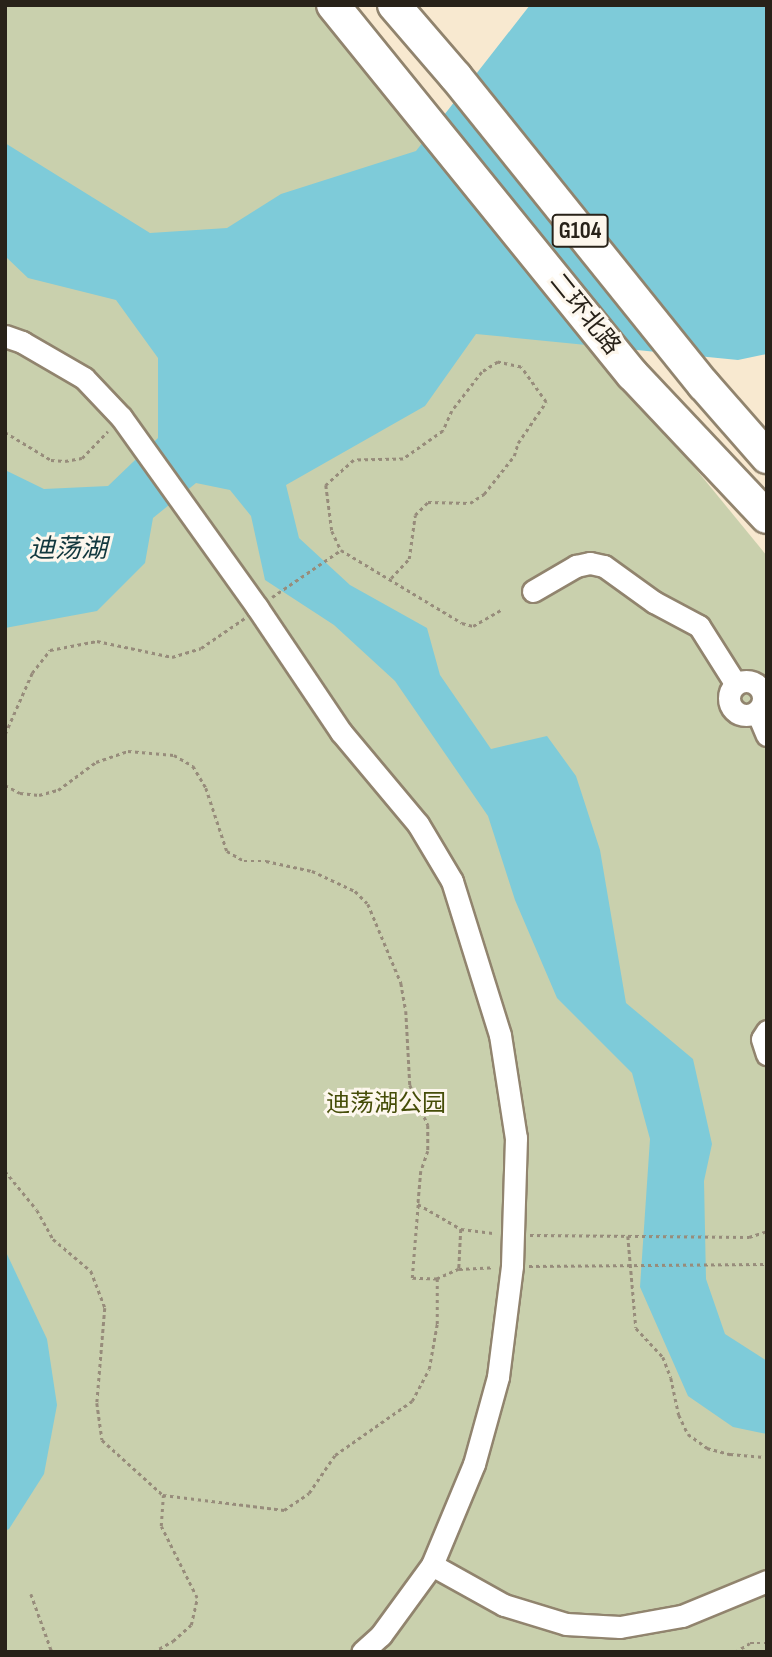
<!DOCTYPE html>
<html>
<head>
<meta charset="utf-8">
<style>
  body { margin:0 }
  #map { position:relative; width:772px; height:1657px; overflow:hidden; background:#f8e9d0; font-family:"Sofia Sans Condensed","Noto Sans SC",sans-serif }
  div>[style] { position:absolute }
  .green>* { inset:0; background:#c9d0ad }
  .water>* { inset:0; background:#7ecbd9 }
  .path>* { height:2.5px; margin-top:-1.25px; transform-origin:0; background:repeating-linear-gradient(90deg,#978c7b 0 3.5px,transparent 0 7px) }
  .roads { filter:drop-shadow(2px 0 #91846e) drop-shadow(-2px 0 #91846e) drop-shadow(0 2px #91846e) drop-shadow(0 -2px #91846e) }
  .minor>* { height:21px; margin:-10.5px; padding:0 10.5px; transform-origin:10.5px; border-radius:10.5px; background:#fff }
  .minor>.ring { margin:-10.5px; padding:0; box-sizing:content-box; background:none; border:21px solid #fff; border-radius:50% }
  .highway>* { height:32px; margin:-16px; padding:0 16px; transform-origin:16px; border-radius:16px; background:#fff }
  span { translate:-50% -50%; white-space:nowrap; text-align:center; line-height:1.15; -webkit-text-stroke:6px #fdf7ed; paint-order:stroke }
  .shield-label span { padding:2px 5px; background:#fdf7ed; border:2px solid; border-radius:5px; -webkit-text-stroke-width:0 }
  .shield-label { font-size:23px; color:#282219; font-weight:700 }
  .street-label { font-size:24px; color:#282219 }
  .park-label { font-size:24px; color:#454d08 }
  .water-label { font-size:26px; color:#12383e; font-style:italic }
  .frame { position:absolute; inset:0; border:7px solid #282219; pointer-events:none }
</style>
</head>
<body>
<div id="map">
  <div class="green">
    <i style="clip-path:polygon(5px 5px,316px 5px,767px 556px,767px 1652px,5px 1652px)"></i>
  </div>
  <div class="water">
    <i style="clip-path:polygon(530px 5px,767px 5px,767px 354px,738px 360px,476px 334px,425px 406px,286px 485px,299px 538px,350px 585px,427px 628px,440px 675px,491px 749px,547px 736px,576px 776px,600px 850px,626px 1003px,693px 1059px,712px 1144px,704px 1181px,706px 1279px,725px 1334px,767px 1361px,767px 1434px,733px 1427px,688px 1396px,640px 1287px,650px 1139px,632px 1073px,557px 998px,515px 900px,488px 816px,395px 681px,334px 625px,265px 580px,251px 516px,230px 490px,196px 483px,153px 518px,145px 563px,97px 611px,5px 628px,5px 470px,44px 489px,108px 486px,158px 438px,158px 358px,116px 300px,28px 278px,5px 256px,5px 143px,150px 233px,227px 228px,281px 194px,416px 151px)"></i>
    <i style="clip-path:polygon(5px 1250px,47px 1339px,57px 1405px,44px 1474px,9px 1529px,5px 1531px)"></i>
  </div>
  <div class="path">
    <i style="left:5px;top:432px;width:54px;rotate:31.3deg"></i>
    <i style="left:51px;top:460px;width:14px;rotate:4deg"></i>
    <i style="left:65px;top:461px;width:17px;rotate:-10deg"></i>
    <i style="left:82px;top:458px;width:37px;rotate:-46deg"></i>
    <i style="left:391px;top:578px;width:26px;rotate:-47deg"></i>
    <i style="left:409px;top:559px;width:44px;rotate:-82.2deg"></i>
    <i style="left:415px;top:515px;width:18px;rotate:-45deg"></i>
    <i style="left:428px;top:502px;width:42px;rotate:1.4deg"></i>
    <i style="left:470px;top:503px;width:17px;rotate:-33deg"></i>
    <i style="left:484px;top:494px;width:48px;rotate:-51.7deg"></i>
    <i style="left:514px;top:456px;width:14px;rotate:-73deg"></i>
    <i style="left:518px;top:443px;width:50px;rotate:-55.7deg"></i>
    <i style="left:546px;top:402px;width:43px;rotate:-125.5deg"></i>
    <i style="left:521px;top:367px;width:24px;rotate:-168deg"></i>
    <i style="left:498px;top:362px;width:19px;rotate:148deg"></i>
    <i style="left:482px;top:372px;width:49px;rotate:127.6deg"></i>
    <i style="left:452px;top:411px;width:22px;rotate:114deg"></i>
    <i style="left:443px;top:431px;width:49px;rotate:145deg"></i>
    <i style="left:403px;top:459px;width:49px;rotate:178.8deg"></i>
    <i style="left:354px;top:460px;width:38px;rotate:138deg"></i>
    <i style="left:326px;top:485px;width:46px;rotate:82.6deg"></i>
    <i style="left:332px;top:531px;width:21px;rotate:65deg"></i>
    <i style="left:341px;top:550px;width:141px;rotate:31.1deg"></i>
    <i style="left:462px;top:623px;width:11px;rotate:15deg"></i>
    <i style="left:473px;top:626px;width:34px;rotate:-30deg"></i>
    <i style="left:272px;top:597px;width:83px;rotate:-34.3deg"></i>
    <i style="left:5px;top:734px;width:67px;rotate:-66.1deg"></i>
    <i style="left:32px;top:673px;width:29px;rotate:-52deg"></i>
    <i style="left:50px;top:650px;width:48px;rotate:-10.8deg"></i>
    <i style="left:97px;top:641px;width:77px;rotate:12deg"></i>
    <i style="left:172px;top:657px;width:30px;rotate:-17deg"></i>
    <i style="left:201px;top:648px;width:53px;rotate:-34.3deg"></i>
    <i style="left:5px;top:785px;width:17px;rotate:28deg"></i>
    <i style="left:20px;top:793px;width:19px;rotate:6deg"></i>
    <i style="left:39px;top:795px;width:20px;rotate:-15deg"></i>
    <i style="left:58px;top:790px;width:47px;rotate:-36.4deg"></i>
    <i style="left:96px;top:762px;width:34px;rotate:-19deg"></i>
    <i style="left:128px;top:751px;width:46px;rotate:5deg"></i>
    <i style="left:174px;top:755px;width:22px;rotate:30deg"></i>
    <i style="left:193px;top:766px;width:26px;rotate:59deg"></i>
    <i style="left:206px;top:788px;width:66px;rotate:71.6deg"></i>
    <i style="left:227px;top:851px;width:20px;rotate:30deg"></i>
    <i style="left:244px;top:861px;width:22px"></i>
    <i style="left:266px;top:861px;width:47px;rotate:12.3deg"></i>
    <i style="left:312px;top:871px;width:47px;rotate:24.9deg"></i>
    <i style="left:355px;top:891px;width:18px;rotate:45deg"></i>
    <i style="left:368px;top:904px;width:86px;rotate:67.3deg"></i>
    <i style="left:401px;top:983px;width:28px;rotate:80deg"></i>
    <i style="left:406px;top:1011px;width:74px;rotate:86.9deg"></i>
    <i style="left:410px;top:1085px;width:44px;rotate:65.8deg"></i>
    <i style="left:428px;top:1125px;width:26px;rotate:90deg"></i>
    <i style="left:428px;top:1151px;width:21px;rotate:109deg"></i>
    <i style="left:421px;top:1171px;width:33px;rotate:95deg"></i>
    <i style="left:5px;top:1171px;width:50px;rotate:50.6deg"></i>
    <i style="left:37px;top:1210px;width:33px;rotate:61deg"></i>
    <i style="left:53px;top:1239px;width:50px;rotate:40.1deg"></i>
    <i style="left:91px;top:1271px;width:40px;rotate:69deg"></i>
    <i style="left:105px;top:1308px;width:95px;rotate:94.8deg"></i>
    <i style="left:97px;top:1403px;width:37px;rotate:82deg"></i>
    <i style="left:102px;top:1440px;width:82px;rotate:42deg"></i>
    <i style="left:163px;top:1495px;width:122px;rotate:7.1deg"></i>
    <i style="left:284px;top:1510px;width:30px;rotate:-34deg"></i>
    <i style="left:309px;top:1493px;width:46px;rotate:-55.6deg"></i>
    <i style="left:335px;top:1455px;width:94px;rotate:-35deg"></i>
    <i style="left:412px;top:1401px;width:36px;rotate:-62deg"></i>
    <i style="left:429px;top:1369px;width:46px;rotate:-79.9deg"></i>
    <i style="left:437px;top:1324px;width:45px;rotate:-90deg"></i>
    <i style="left:418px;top:1204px;width:50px;rotate:30.2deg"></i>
    <i style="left:461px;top:1229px;width:40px;rotate:92.9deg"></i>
    <i style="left:459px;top:1269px;width:24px;rotate:156deg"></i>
    <i style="left:437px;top:1279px;width:25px;rotate:-178deg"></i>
    <i style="left:412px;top:1278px;width:74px;rotate:-85.4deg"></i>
    <i style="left:461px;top:1229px;width:34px;rotate:7deg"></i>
    <i style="left:530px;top:1235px;width:219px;rotate:0.5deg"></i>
    <i style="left:749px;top:1237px;width:19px;rotate:-18deg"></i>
    <i style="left:628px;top:1236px;width:92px;rotate:85deg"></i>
    <i style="left:636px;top:1328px;width:40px;rotate:47deg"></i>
    <i style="left:663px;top:1357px;width:22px;rotate:69deg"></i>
    <i style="left:671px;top:1378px;width:38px;rotate:78deg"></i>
    <i style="left:679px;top:1415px;width:21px;rotate:65deg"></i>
    <i style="left:688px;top:1434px;width:24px;rotate:36deg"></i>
    <i style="left:707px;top:1448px;width:24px;rotate:15deg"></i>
    <i style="left:730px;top:1454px;width:37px;rotate:5deg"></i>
    <i style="left:529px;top:1266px;width:238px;rotate:-0.5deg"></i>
    <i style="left:459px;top:1269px;width:35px;rotate:-3deg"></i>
    <i style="left:31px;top:1594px;width:62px;rotate:70.1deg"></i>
    <i style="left:153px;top:1652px;width:23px;rotate:-29deg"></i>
    <i style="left:173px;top:1641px;width:24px;rotate:-42deg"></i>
    <i style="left:191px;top:1625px;width:28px;rotate:-77deg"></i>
    <i style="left:197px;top:1598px;width:80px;rotate:-116.6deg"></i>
    <i style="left:161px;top:1526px;width:31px;rotate:-86deg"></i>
    <i style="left:735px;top:1652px;width:17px;rotate:-31deg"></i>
    <i style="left:750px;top:1643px;width:17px"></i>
  </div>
  <div class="roads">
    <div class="minor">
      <i style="left:5px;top:336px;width:18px;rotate:19deg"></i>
      <i style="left:22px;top:342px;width:72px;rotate:30.1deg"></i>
      <i style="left:84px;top:378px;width:54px;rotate:46.5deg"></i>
      <i style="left:121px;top:417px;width:234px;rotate:54.4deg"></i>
      <i style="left:257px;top:607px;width:151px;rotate:56.1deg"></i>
      <i style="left:341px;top:732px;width:120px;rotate:50.1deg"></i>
      <i style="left:418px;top:824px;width:66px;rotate:59.2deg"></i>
      <i style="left:452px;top:881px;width:161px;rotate:72.7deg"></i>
      <i style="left:500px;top:1035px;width:104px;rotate:81.2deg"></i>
      <i style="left:516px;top:1138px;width:128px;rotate:91.8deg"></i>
      <i style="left:512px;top:1266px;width:112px;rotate:97.2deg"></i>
      <i style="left:498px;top:1377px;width:90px;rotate:105.4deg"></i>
      <i style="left:474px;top:1464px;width:109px;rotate:112.6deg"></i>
      <i style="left:432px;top:1565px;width:87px;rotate:126.1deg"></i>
      <i style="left:381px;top:1635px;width:25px;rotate:138deg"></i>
      <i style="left:533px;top:591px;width:50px;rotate:-30.2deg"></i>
      <i style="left:576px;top:566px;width:14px;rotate:-12deg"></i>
      <i style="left:590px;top:563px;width:14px;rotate:12deg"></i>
      <i style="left:604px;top:566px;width:62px;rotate:35.8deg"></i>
      <i style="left:654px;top:602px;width:51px;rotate:28.1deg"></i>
      <i style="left:699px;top:626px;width:67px;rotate:57.7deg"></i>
      <i class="ring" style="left:729px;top:681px;width:13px;height:13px"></i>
      <i style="left:757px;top:712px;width:25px;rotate:67deg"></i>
      <i style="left:767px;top:1031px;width:9px;rotate:122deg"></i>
      <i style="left:762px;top:1039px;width:16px;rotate:72deg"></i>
      <i style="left:432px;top:1565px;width:82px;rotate:29.1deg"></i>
      <i style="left:504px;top:1605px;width:65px;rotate:17deg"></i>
      <i style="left:566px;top:1624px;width:54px;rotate:3.2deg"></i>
      <i style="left:620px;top:1627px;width:63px;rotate:-10.1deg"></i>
      <i style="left:682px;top:1616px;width:92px;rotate:-22.4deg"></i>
    </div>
    <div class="highway">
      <i style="left:333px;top:5px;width:476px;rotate:51deg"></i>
      <i style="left:633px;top:375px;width:195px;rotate:46.7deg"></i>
      <i style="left:394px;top:5px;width:95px;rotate:49.3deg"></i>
      <i style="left:456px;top:77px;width:395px;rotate:51.2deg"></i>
      <i style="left:704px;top:385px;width:96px;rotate:48.8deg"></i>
    </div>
  </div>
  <div class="shield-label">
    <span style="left:580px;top:231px">G104</span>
  </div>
  <div class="street-label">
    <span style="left:585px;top:314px;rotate:51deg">二环北路</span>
  </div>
  <div class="park-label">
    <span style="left:386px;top:1104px">迪荡湖公园</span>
  </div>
  <div class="water-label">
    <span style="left:68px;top:550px">迪荡湖</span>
  </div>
  <div class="frame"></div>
</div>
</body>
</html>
